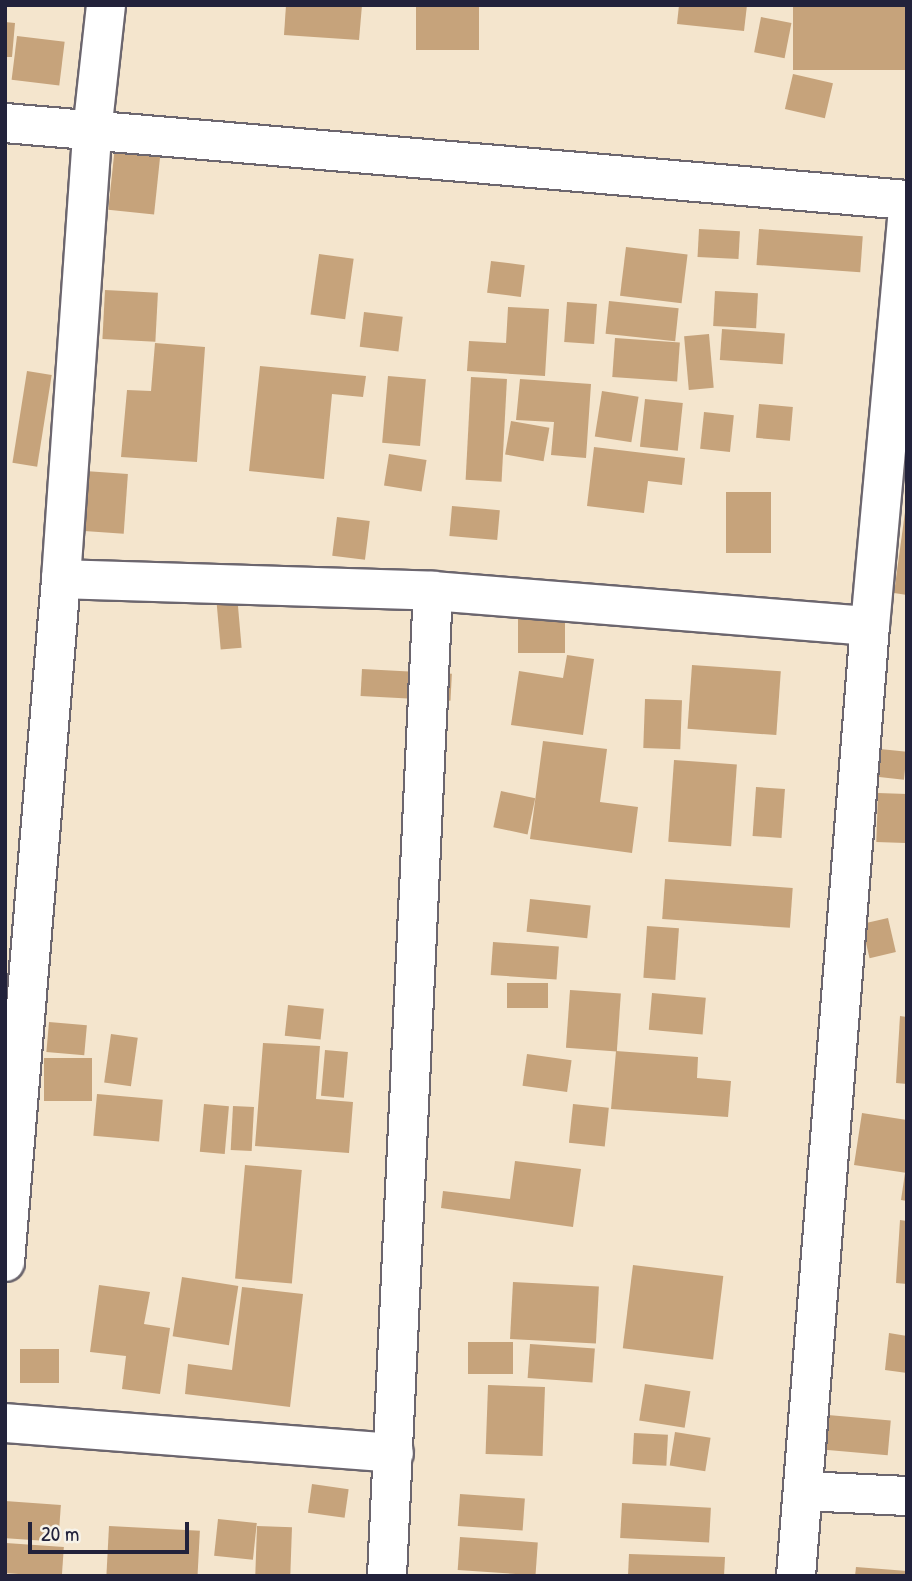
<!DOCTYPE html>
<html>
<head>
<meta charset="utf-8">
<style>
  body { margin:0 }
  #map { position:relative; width:912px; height:1581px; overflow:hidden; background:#f4e5cd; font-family:"Patrick Hand",sans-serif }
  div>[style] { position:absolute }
  .building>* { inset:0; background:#c6a37b; transform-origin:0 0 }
  .roads { filter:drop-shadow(2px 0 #6c666e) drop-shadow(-2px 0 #6c666e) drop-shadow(0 2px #6c666e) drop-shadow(0 -2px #6c666e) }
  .minor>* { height:38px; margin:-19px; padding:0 19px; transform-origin:19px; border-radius:19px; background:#fff }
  span { translate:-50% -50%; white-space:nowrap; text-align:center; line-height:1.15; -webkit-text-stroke:5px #f7f3e8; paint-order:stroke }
  .frame { position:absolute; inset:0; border:7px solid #22223b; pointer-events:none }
  .scale { position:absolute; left:28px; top:1522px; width:161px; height:32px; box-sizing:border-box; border:4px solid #22223b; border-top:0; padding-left:9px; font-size:21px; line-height:24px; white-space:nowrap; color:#22223b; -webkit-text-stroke:5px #f7f3e8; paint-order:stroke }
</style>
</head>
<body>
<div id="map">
  <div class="building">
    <i style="clip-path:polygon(286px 5px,362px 5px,359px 40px,284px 35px)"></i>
    <i style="left:416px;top:5px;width:63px;height:45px"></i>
    <i style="clip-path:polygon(679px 5px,747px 5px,744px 31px,677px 24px)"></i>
    <i style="left:793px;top:5px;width:114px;height:65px"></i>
    <i style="left:761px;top:17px;width:31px;height:36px;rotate:11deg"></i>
    <i style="clip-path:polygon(5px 22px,15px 23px,12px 57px,5px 57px)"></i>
    <i style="left:17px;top:36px;width:48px;height:44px;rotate:7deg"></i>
    <i style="left:793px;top:74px;width:41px;height:36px;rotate:13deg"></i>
    <i style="left:115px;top:146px;width:46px;height:64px;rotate:6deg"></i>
    <i style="left:699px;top:229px;width:41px;height:28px;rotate:3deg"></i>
    <i style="left:759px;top:229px;width:104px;height:36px;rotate:4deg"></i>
    <i style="left:626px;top:247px;width:62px;height:49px;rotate:7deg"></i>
    <i style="left:319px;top:254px;width:35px;height:61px;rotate:8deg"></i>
    <i style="left:491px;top:261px;width:34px;height:32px;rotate:7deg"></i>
    <i style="left:105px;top:290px;width:53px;height:49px;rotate:3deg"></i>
    <i style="left:715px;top:291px;width:43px;height:35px;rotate:3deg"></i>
    <i style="left:609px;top:301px;width:70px;height:33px;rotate:6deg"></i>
    <i style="left:567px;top:302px;width:30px;height:40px;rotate:4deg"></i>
    <i style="clip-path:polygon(508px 307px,549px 309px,545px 376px,467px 371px,469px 341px,506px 343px)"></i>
    <i style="left:364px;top:312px;width:39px;height:35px;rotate:7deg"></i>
    <i style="left:722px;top:329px;width:63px;height:31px;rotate:4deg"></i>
    <i style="left:709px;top:334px;width:54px;height:25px;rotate:85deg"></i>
    <i style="left:615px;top:338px;width:65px;height:39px;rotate:4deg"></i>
    <i style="clip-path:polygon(155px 343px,205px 347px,197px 462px,121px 457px,127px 390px,151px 391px)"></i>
    <i style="clip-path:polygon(260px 366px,366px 376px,363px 397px,332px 394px,324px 479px,249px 471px)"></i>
    <i style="left:27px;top:371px;width:25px;height:93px;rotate:9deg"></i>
    <i style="left:388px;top:376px;width:38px;height:67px;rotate:5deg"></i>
    <i style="left:471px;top:377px;width:36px;height:103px;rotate:3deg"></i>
    <i style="clip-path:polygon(520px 379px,591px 384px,586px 458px,551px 455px,554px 422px,516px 420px)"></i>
    <i style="left:602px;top:391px;width:37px;height:46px;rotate:9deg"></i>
    <i style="left:645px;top:399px;width:38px;height:48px;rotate:6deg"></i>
    <i style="left:759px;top:404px;width:34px;height:34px;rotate:5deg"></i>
    <i style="left:704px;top:412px;width:30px;height:37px;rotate:6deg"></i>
    <i style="left:511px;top:421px;width:39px;height:34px;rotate:10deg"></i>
    <i style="clip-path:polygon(594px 447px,685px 458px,682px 485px,648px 481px,644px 513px,587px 506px)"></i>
    <i style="left:389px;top:454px;width:38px;height:32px;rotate:9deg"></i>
    <i style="left:85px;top:471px;width:43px;height:60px;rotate:4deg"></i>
    <i style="left:726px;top:492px;width:45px;height:61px"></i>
    <i style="left:452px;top:506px;width:48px;height:30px;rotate:5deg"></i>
    <i style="clip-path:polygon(905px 512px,907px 512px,907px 595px,894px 593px)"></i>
    <i style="left:337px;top:517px;width:33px;height:39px;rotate:7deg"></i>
    <i style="left:235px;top:572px;width:76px;height:21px;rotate:85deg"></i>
    <i style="left:518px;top:617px;width:47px;height:36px"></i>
    <i style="clip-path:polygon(567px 655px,594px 659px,583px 735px,511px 725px,519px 671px,563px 678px)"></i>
    <i style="left:692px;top:665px;width:89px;height:64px;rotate:4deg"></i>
    <i style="left:362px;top:669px;width:90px;height:27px;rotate:3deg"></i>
    <i style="left:645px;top:699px;width:37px;height:49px;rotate:2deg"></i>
    <i style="clip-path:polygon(543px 741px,607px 749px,600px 802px,638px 807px,632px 853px,530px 839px)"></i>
    <i style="left:880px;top:749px;width:27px;height:28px;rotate:6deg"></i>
    <i style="left:674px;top:760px;width:63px;height:82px;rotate:4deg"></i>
    <i style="left:756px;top:787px;width:29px;height:49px;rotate:4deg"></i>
    <i style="left:501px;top:791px;width:35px;height:37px;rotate:12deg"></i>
    <i style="left:878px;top:793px;width:29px;height:49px;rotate:2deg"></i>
    <i style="left:665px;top:879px;width:128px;height:40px;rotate:4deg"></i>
    <i style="left:530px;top:899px;width:61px;height:33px;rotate:6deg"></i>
    <i style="left:888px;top:918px;width:35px;height:27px;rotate:77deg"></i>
    <i style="left:647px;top:926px;width:32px;height:52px;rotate:4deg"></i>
    <i style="left:493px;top:942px;width:66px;height:33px;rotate:4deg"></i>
    <i style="left:507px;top:983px;width:41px;height:25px"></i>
    <i style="left:570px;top:990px;width:51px;height:58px;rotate:4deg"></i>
    <i style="left:652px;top:993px;width:54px;height:37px;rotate:5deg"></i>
    <i style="left:288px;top:1005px;width:36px;height:31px;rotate:6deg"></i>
    <i style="clip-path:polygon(900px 1016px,907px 1017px,907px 1084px,896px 1083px)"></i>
    <i style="left:49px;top:1022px;width:38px;height:30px;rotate:5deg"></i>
    <i style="left:111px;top:1034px;width:27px;height:49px;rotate:8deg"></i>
    <i style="clip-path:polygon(263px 1043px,320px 1046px,316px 1099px,353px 1102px,349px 1153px,255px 1146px)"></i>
    <i style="left:325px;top:1050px;width:23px;height:46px;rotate:5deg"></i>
    <i style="clip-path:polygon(616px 1051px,698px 1057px,697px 1078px,731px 1081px,728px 1117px,611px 1109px)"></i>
    <i style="left:527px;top:1054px;width:45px;height:32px;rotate:8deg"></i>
    <i style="left:44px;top:1058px;width:48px;height:43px"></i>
    <i style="left:97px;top:1094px;width:66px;height:42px;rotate:5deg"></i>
    <i style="left:204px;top:1104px;width:25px;height:48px;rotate:5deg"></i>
    <i style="left:573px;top:1104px;width:36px;height:39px;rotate:6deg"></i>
    <i style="left:233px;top:1106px;width:21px;height:44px;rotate:3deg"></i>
    <i style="clip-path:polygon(862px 1113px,907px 1120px,907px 1173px,854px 1165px)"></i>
    <i style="clip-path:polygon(515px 1161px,581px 1169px,573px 1227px,441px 1208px,443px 1191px,510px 1199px)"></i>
    <i style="left:245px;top:1165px;width:57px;height:114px;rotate:5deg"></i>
    <i style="clip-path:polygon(905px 1173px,907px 1173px,907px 1201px,901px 1200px)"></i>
    <i style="clip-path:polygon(900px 1220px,907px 1221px,907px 1284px,896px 1283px)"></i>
    <i style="left:633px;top:1265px;width:91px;height:84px;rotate:7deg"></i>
    <i style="left:182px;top:1277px;width:57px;height:60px;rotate:9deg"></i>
    <i style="left:513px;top:1282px;width:86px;height:57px;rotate:3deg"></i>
    <i style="clip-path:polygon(99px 1285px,150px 1292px,144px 1324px,170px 1328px,160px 1394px,122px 1389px,126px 1356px,90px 1352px)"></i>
    <i style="clip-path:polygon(242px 1287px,303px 1294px,290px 1407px,185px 1394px,188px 1364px,232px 1370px)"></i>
    <i style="clip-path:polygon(889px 1333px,907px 1336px,907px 1373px,885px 1370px)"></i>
    <i style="left:468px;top:1342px;width:45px;height:32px"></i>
    <i style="left:530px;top:1344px;width:65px;height:34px;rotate:4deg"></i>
    <i style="left:20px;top:1349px;width:39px;height:34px"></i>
    <i style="left:645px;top:1384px;width:46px;height:37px;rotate:9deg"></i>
    <i style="left:488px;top:1385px;width:57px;height:69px;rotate:2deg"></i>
    <i style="left:828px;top:1415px;width:63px;height:35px;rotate:5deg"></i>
    <i style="left:675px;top:1432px;width:36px;height:34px;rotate:9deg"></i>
    <i style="left:634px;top:1433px;width:34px;height:31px;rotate:3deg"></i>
    <i style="left:312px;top:1484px;width:37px;height:29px;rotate:8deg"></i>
    <i style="left:460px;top:1494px;width:65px;height:32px;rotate:4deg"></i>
    <i style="left:5px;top:1501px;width:56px;height:37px;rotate:4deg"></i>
    <i style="left:622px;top:1503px;width:89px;height:35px;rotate:3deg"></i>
    <i style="left:218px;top:1519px;width:39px;height:37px;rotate:6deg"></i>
    <i style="left:109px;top:1526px;width:91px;height:50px;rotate:3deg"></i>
    <i style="left:257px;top:1526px;width:35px;height:50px;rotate:2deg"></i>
    <i style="left:460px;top:1537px;width:78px;height:33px;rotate:4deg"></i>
    <i style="left:6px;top:1543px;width:58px;height:30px;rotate:4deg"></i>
    <i style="clip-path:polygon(629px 1554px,725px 1557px,724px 1576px,628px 1576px)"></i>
    <i style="clip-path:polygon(856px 1567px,907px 1571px,907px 1576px,855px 1576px)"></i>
  </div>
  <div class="roads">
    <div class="minor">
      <i style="left:5px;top:123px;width:905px;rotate:4.88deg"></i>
      <i style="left:61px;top:579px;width:372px;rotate:1.8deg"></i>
      <i style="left:433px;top:591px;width:438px;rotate:4.6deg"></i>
      <i style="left:5px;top:1262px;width:685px;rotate:-85.31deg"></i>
      <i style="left:61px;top:579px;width:448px;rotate:-86deg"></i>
      <i style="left:92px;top:132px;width:128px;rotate:-83.7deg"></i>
      <i style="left:5px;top:1423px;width:390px;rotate:4.4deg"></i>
      <i style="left:804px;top:1491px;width:103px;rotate:2.8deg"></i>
      <i style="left:387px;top:1576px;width:986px;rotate:-87.33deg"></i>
      <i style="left:796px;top:1576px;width:953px;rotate:-85.55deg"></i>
      <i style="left:870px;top:626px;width:409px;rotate:-84.8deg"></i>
    </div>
  </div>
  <div class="frame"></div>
  <div class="scale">20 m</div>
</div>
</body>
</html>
